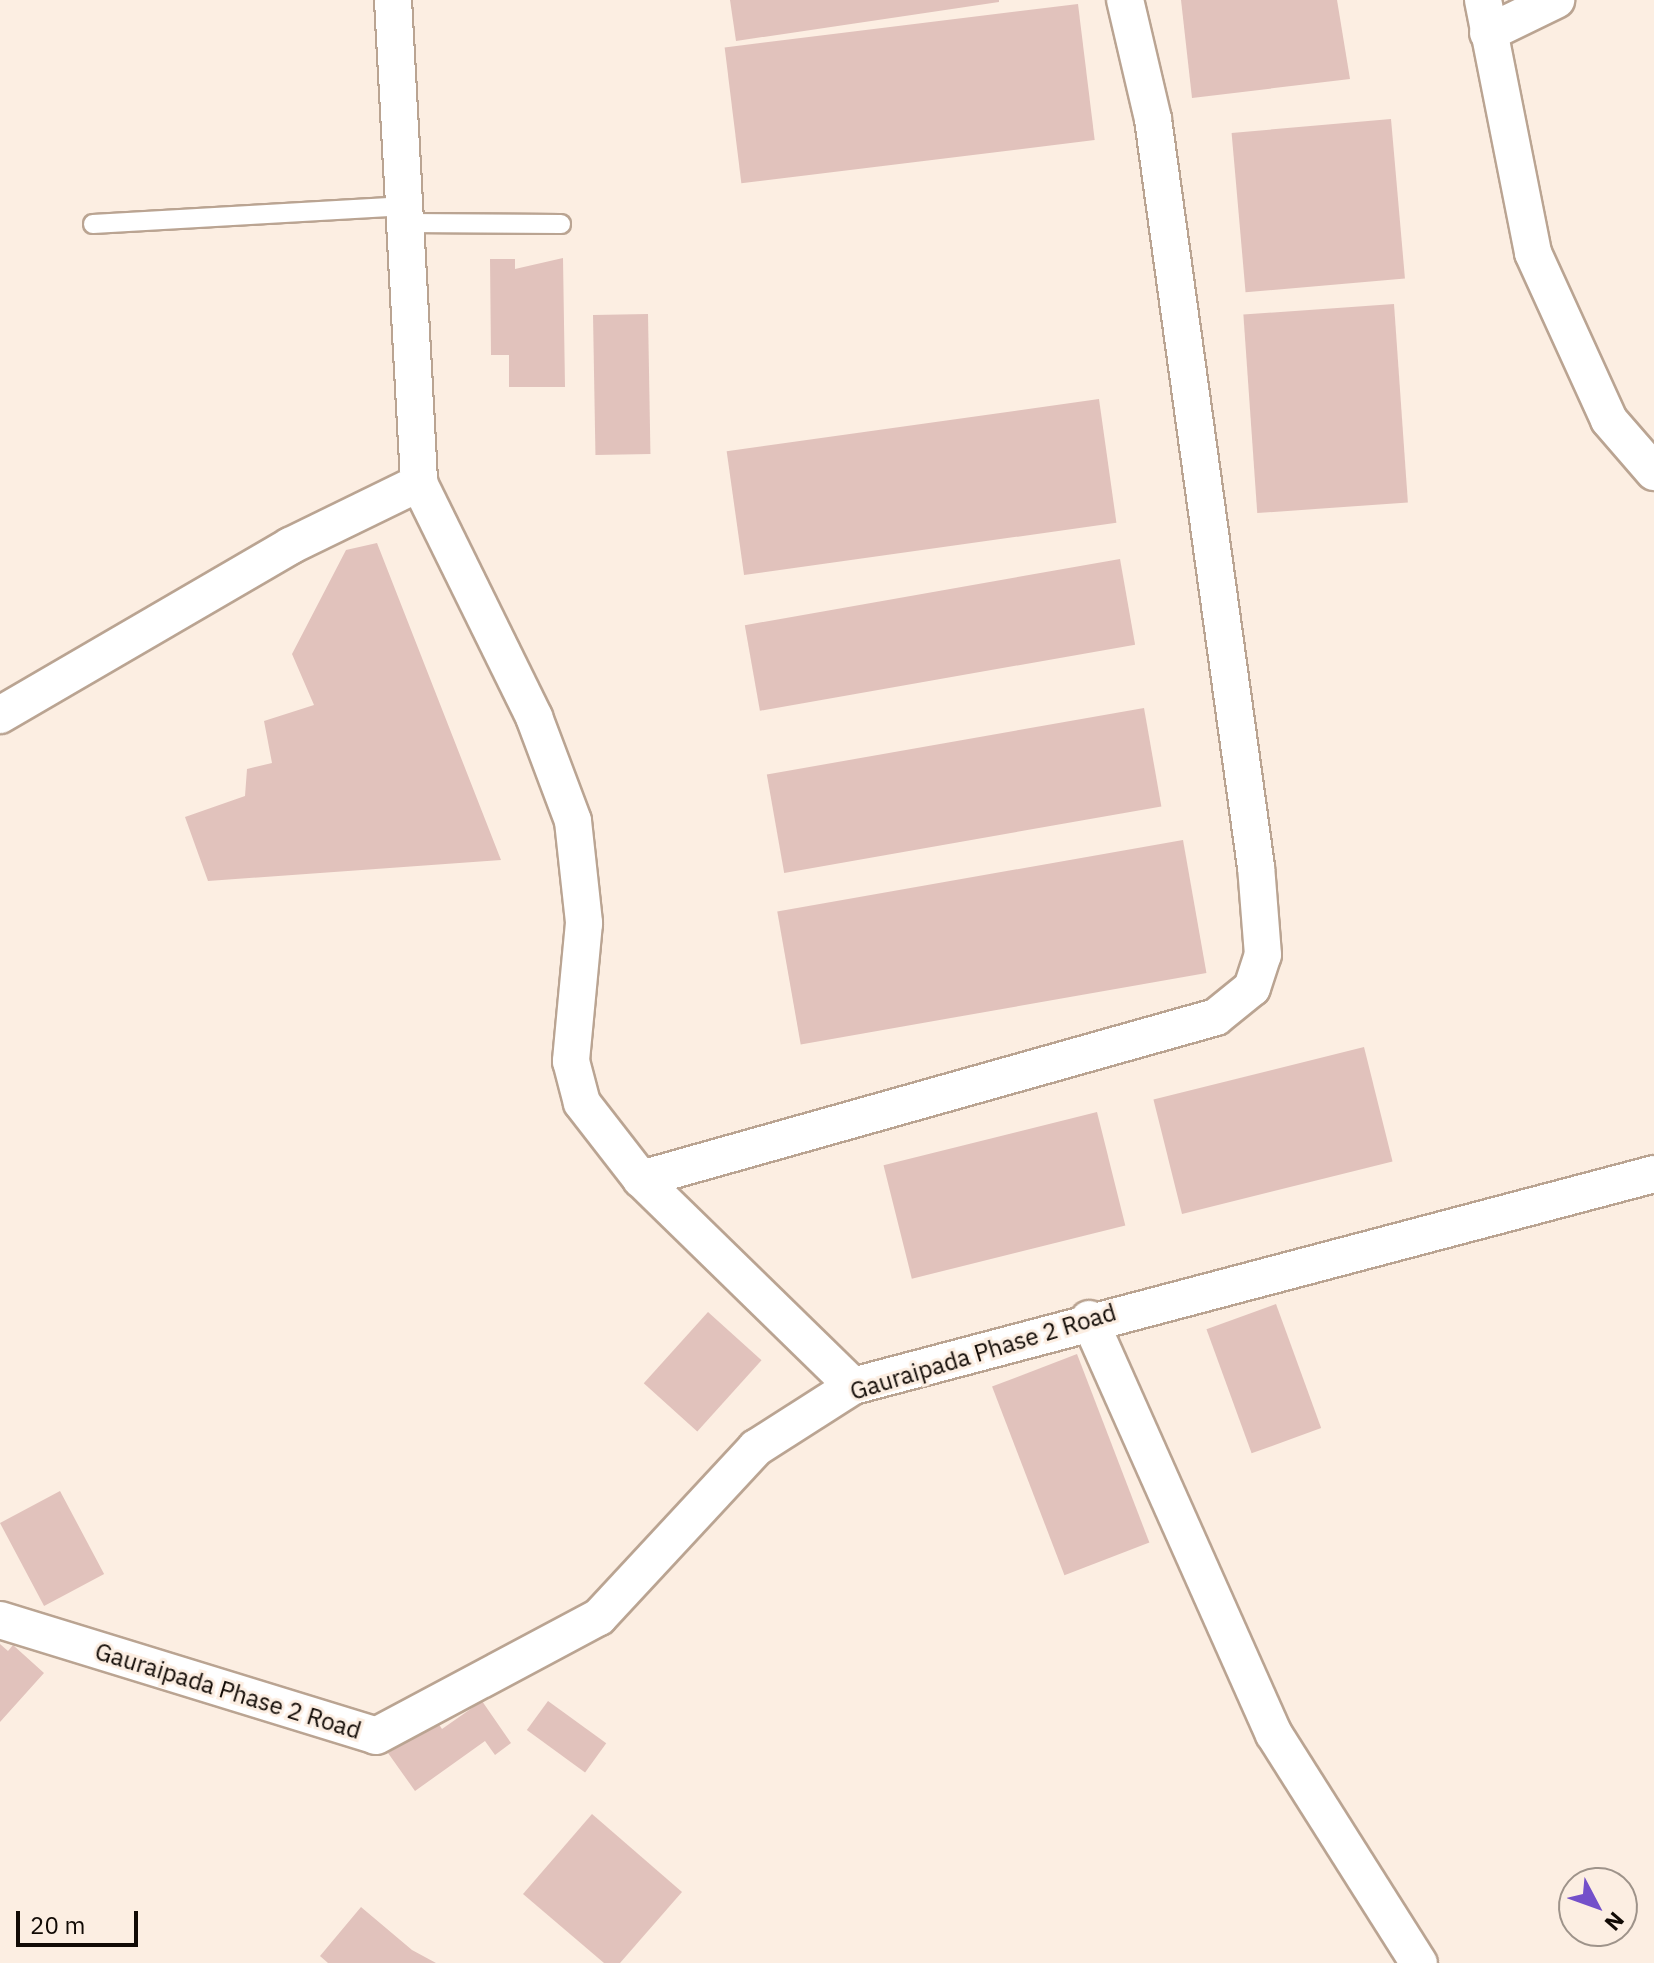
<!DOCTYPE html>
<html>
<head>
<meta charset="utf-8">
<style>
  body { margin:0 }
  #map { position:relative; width:1654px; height:1963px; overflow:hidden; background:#fceee2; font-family:"IBM Plex Sans",sans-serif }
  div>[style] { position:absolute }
  .building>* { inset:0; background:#e1c2bc; transform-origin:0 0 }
  .roads { filter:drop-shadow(2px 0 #baa492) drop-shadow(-2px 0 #baa492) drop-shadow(0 2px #baa492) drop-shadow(0 -2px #baa492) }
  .service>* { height:18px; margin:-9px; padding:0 9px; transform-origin:9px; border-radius:9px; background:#fff }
  .minor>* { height:36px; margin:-18px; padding:0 18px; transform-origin:18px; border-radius:18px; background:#fff }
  span { translate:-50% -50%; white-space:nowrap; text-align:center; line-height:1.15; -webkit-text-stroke:6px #fceee2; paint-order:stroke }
  .street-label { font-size:24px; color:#110a05 }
  .north { position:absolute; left:1558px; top:1867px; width:80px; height:80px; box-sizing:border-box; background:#fceee2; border:2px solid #9e938a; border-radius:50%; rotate:131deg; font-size:22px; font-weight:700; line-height:32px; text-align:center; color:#110a05 }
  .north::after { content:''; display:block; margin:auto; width:28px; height:36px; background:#7450ca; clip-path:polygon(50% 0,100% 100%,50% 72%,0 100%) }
  .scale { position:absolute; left:16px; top:1911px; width:122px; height:36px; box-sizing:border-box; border:4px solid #110a05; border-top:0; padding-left:10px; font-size:24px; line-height:28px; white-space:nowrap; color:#110a05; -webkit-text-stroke:6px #fceee2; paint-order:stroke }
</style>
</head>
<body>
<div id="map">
  <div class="building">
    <i style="clip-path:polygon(730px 0,999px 0,999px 2px,736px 41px)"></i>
    <i style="clip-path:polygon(1181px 0,1337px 0,1350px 79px,1192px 98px)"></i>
    <i style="left:1078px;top:4px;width:137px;height:356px;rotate:83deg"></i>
    <i style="left:1391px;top:119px;width:160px;height:160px;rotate:85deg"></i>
    <i style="clip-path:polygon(563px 258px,565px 387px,509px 387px,509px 355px,491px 355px,490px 259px,515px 259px,515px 269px)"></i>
    <i style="left:1394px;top:304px;width:199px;height:151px;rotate:86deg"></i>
    <i style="left:648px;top:314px;width:140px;height:55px;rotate:89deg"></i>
    <i style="left:1099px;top:399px;width:125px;height:376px;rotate:82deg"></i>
    <i style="clip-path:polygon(377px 543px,501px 860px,208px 881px,185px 817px,245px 796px,247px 769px,272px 763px,264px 721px,314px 705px,292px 654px,346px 550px)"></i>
    <i style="left:1120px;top:559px;width:87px;height:381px;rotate:80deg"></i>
    <i style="left:1144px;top:708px;width:100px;height:383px;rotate:80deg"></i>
    <i style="left:1183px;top:840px;width:135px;height:412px;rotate:80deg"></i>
    <i style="left:1364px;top:1047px;width:118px;height:217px;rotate:76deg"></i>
    <i style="left:1097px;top:1112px;width:117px;height:220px;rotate:76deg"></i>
    <i style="left:1276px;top:1304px;width:132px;height:74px;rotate:70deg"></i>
    <i style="left:708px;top:1312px;width:72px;height:96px;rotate:42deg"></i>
    <i style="left:1077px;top:1354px;width:202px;height:91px;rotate:69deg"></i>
    <i style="left:60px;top:1491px;width:94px;height:68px;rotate:62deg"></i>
    <i style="clip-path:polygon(0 1644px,8px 1651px,13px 1645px,44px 1673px,0 1722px)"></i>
    <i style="clip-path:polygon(482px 1701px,511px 1743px,495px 1755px,485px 1741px,415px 1791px,388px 1753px,438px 1723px,442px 1729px)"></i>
    <i style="left:548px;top:1701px;width:72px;height:36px;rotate:36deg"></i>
    <i style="clip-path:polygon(592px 1814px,682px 1892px,620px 1963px,604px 1963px,523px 1894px)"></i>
    <i style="clip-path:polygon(361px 1907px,412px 1950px,436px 1963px,328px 1963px,320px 1956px)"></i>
  </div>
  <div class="roads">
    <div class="service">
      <i style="left:407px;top:223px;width:154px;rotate:0.4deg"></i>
      <i style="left:93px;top:224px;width:314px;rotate:-3.3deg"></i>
    </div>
    <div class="minor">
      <i style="left:393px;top:0;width:484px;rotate:86.9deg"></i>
      <i style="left:419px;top:483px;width:261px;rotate:63.8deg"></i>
      <i style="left:534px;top:717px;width:111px;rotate:69.4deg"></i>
      <i style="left:573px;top:821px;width:103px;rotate:83.8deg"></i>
      <i style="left:584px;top:923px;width:139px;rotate:95.4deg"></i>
      <i style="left:571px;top:1061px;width:43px;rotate:75.3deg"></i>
      <i style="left:582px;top:1103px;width:96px;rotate:52.2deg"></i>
      <i style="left:641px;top:1179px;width:296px;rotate:44.3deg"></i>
      <i style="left:1483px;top:0;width:258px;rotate:78.8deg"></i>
      <i style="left:1533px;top:253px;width:183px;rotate:65.5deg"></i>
      <i style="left:1609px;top:420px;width:69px;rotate:49.1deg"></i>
      <i style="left:1488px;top:33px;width:76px;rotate:-25.9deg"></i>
      <i style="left:0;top:715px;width:336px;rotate:-30.2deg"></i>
      <i style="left:290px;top:546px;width:144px;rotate:-26deg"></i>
      <i style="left:641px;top:1179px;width:597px;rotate:-15.73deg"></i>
      <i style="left:1216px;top:1017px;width:46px;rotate:-38.9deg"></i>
      <i style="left:1252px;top:988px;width:35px;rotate:-72deg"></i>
      <i style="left:1263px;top:955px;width:88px;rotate:-94.5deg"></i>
      <i style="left:1256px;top:867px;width:755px;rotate:-97.84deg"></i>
      <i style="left:1153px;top:119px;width:122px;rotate:-103.2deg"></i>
      <i style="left:1089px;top:1319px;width:454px;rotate:66deg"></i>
      <i style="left:1274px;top:1734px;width:271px;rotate:57.7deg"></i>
      <i style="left:0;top:1620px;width:393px;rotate:17.1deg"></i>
      <i style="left:376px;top:1736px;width:253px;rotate:-28.1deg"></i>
      <i style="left:599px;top:1617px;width:231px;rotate:-47.1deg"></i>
      <i style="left:756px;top:1448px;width:115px;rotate:-32.6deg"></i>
      <i style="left:853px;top:1386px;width:829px;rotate:-14.82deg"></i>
    </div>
  </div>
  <div class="street-label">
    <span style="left:983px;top:1352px;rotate:-17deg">Gauraipada Phase 2 Road</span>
    <span style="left:228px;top:1691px;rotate:17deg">Gauraipada Phase 2 Road</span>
  </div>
  <div class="north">N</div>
  <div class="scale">20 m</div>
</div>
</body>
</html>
